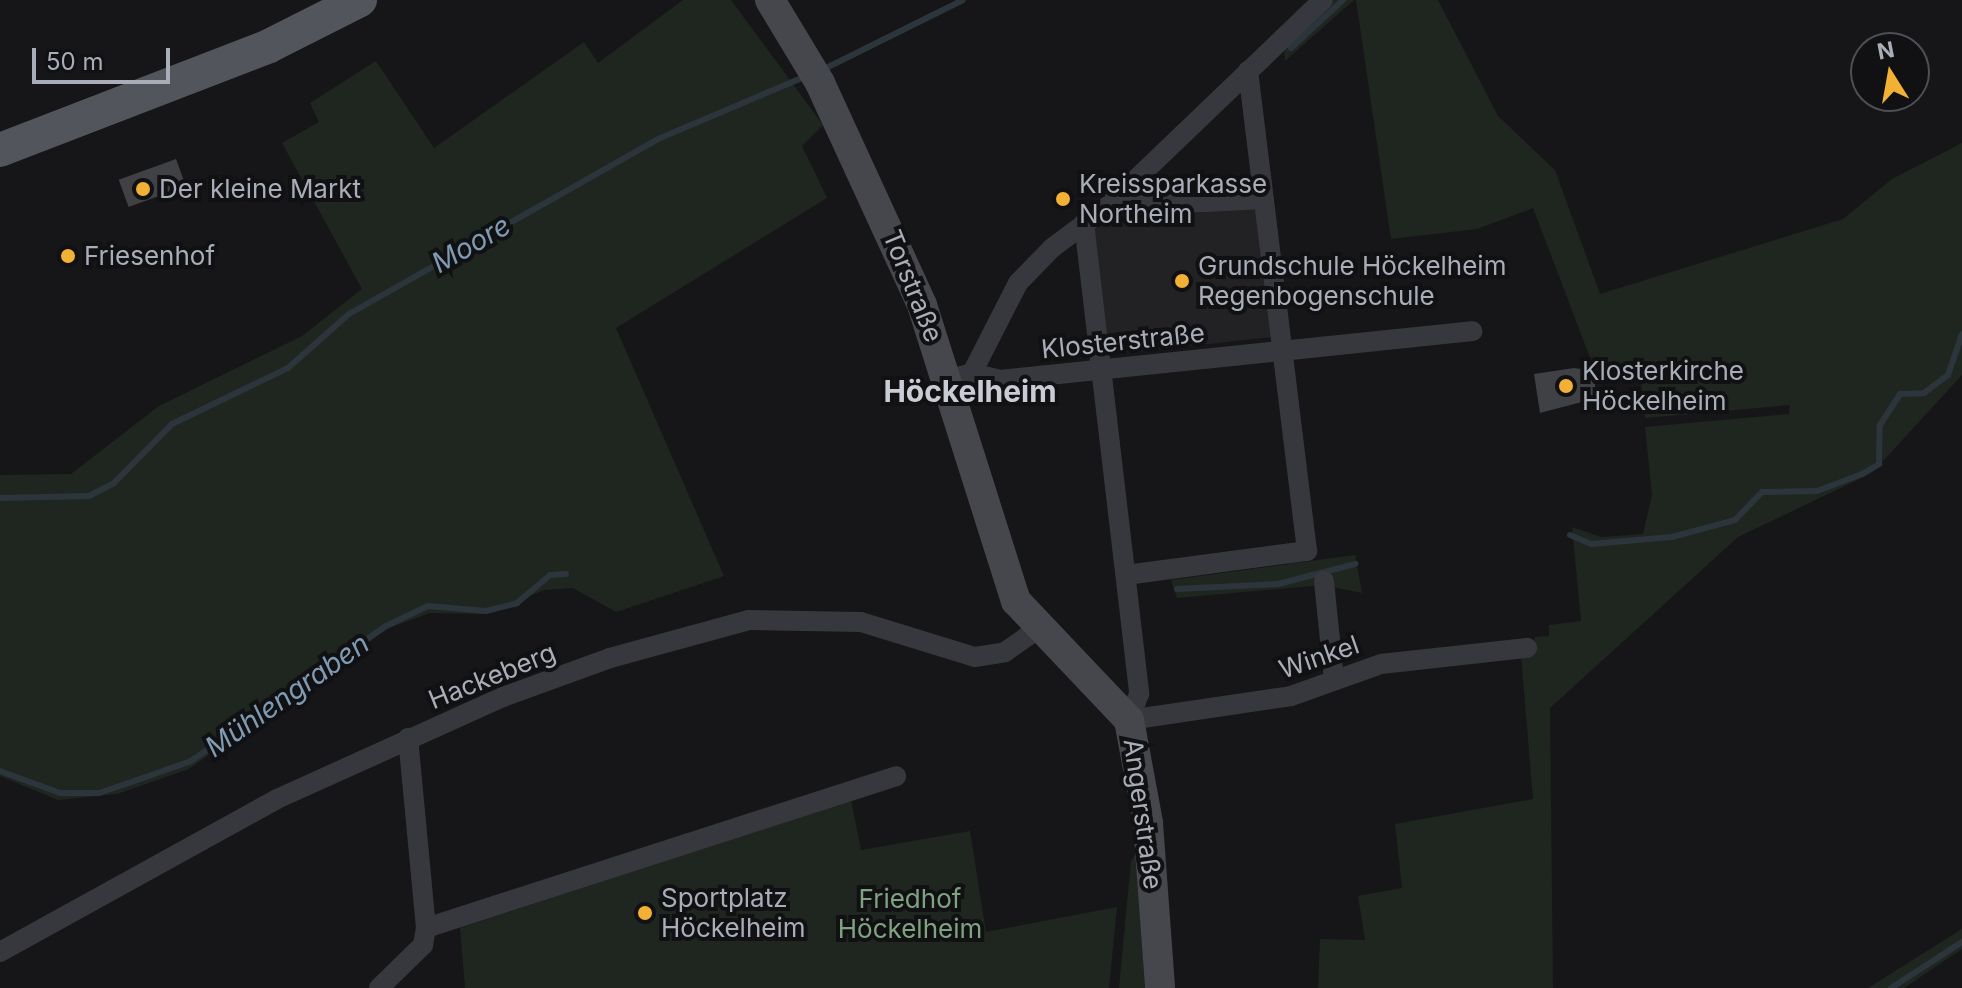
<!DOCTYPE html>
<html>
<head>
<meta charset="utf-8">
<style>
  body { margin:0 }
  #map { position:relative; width:1962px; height:988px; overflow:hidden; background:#161618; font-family:Inter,sans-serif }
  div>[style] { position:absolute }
  .built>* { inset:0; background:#222225 }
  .green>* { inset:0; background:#1e261f }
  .stream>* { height:6px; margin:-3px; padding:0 3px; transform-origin:3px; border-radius:3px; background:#2c353c }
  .building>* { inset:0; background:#404145; transform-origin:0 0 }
  .street>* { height:20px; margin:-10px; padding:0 10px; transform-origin:10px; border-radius:10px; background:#37383d }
  .secondary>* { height:30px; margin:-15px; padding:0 15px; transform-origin:15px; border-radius:15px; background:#45474d }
  .primary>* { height:34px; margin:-17px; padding:0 17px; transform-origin:17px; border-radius:17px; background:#53555c }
  .dots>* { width:22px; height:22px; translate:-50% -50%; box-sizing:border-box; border:4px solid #111113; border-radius:50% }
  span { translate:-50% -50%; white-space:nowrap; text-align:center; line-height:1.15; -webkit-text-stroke:8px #111113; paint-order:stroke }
  .poi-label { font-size:26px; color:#a8adb8 }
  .left { translate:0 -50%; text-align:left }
  .street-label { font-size:26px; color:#a8adb8 }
  .park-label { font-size:26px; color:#7fa381 }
  .water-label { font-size:28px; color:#7f9bb3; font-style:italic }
  .quarter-label { font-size:30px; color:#c9ccd4; font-weight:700 }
  .north { position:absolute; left:1850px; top:32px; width:80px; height:80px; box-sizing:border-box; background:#111113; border:2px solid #4d4f55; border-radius:50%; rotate:349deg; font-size:22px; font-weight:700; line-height:32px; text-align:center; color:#a8adb8 }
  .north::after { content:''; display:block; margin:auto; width:28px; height:36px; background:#f2b134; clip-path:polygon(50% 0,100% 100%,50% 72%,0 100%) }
  .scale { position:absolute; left:32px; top:48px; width:138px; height:36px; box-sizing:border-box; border:4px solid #a8adb8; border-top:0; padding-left:10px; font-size:24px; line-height:28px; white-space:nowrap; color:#a8adb8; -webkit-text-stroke:6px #111113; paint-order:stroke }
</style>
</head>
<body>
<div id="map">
  <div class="built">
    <i style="clip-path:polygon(1251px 207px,1258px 213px,1272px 337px,1107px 355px,1092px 224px)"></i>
  </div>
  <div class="green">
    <i style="clip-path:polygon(683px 0,731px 0,823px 125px,802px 146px,827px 198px,616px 328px,724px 576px,616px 612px,573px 588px,544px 590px,485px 614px,430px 613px,389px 628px,189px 769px,117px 794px,58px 800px,0 776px,0 475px,71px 474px,159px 406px,302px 336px,362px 289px,282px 143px,319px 122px,310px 103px,376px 61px,434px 148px,584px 42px,598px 63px)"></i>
    <i style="clip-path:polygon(1332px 0,1354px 0,1285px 61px,1284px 44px)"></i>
    <i style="clip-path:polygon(1356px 0,1438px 0,1498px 116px,1555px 170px,1600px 294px,1843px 219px,1892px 179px,1962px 143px,1962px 375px,1872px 473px,1738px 537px,1550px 708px,1553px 988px,1318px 988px,1320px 939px,1365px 940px,1358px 896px,1402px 888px,1395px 824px,1533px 799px,1521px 655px,1533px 654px,1535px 637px,1549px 636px,1549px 625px,1581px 621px,1572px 527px,1601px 537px,1643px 534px,1652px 495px,1645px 427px,1789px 414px,1790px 405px,1645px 418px,1640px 373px,1597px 376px,1533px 208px,1477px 229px,1391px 239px)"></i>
    <i style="clip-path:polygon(1355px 555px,1362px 593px,1323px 585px,1177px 598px,1171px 580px)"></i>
    <i style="clip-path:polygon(851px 800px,861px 850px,970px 831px,986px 932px,1117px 907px,1109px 988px,465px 988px,460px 928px)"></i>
    <i style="clip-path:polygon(1136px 853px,1145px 988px,1119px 988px,1131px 861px)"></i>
    <i style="clip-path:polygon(1962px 929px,1962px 949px,1904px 988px,1868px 988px)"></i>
  </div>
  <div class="stream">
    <i style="left:1291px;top:48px;width:71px;rotate:-42.7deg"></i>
    <i style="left:822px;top:70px;width:157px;rotate:-26.4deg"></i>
    <i style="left:0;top:498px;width:89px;rotate:-1.3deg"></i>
    <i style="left:89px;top:496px;width:28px;rotate:-27deg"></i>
    <i style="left:114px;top:483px;width:83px;rotate:-45.5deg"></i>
    <i style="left:172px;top:424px;width:129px;rotate:-25.8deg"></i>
    <i style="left:288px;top:368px;width:81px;rotate:-41.5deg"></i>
    <i style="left:349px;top:314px;width:355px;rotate:-29.5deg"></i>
    <i style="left:658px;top:139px;width:159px;rotate:-23deg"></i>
    <i style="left:1570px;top:535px;width:23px;rotate:23deg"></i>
    <i style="left:1591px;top:544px;width:81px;rotate:-4.9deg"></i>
    <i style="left:1672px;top:537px;width:65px;rotate:-15.1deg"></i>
    <i style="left:1735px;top:520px;width:39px;rotate:-46deg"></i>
    <i style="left:1762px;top:492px;width:55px;rotate:-1deg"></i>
    <i style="left:1817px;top:491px;width:48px;rotate:-20.7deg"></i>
    <i style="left:1862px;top:474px;width:20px;rotate:-30deg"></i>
    <i style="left:1879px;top:464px;width:39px;rotate:-89deg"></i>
    <i style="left:1880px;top:425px;width:37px;rotate:-57deg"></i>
    <i style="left:1900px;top:394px;width:24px;rotate:-2deg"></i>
    <i style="left:1924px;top:393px;width:30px;rotate:-37deg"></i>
    <i style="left:1948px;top:375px;width:43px;rotate:-71.1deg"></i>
    <i style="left:1177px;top:589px;width:101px;rotate:-2.8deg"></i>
    <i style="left:1278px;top:584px;width:80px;rotate:-14.6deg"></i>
    <i style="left:0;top:771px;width:64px;rotate:20.1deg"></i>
    <i style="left:60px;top:793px;width:39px"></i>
    <i style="left:99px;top:793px;width:43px;rotate:-18.9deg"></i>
    <i style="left:140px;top:779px;width:54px;rotate:-19.4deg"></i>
    <i style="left:191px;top:761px;width:237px;rotate:-34.7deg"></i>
    <i style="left:386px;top:626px;width:47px;rotate:-25.5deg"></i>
    <i style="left:428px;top:606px;width:58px;rotate:4.9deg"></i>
    <i style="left:486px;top:611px;width:32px;rotate:-14deg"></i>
    <i style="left:517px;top:603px;width:43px;rotate:-40.3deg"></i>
    <i style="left:550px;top:575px;width:16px;rotate:-4deg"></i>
    <i style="left:1891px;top:988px;width:85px;rotate:-32.9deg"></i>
  </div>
  <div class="building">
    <i style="left:176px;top:159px;width:29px;height:61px;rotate:70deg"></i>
    <i style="clip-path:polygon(1574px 368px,1593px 371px,1597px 398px,1540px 413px,1534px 374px)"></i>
  </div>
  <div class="street">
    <i style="left:1107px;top:207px;width:157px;rotate:-2.9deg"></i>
    <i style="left:1084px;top:223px;width:474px;rotate:83.3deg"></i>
    <i style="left:1139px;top:694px;width:28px;rotate:111deg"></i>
    <i style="left:1129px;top:720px;width:164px;rotate:-8.4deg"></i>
    <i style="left:1291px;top:696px;width:96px;rotate:-19.6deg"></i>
    <i style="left:1381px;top:664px;width:147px;rotate:-6.3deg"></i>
    <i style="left:972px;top:373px;width:29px;rotate:14deg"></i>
    <i style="left:1000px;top:380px;width:475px;rotate:-5.9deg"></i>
    <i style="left:950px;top:379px;width:23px;rotate:-15deg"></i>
    <i style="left:972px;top:373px;width:101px;rotate:-62.9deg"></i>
    <i style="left:1018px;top:283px;width:49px;rotate:-45.8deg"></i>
    <i style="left:1052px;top:248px;width:69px;rotate:-36.7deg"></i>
    <i style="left:1107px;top:207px;width:299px;rotate:-43.8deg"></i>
    <i style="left:1126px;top:575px;width:183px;rotate:-7.6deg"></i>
    <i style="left:1307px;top:551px;width:484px;rotate:-97deg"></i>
    <i style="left:1324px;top:581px;width:100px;rotate:84.2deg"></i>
    <i style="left:426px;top:928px;width:494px;rotate:-17.9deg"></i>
    <i style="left:0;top:952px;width:316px;rotate:-28.9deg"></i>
    <i style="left:277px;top:799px;width:248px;rotate:-24.3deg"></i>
    <i style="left:503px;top:697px;width:114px;rotate:-20deg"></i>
    <i style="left:610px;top:658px;width:144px;rotate:-15.3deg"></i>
    <i style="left:749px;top:620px;width:112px;rotate:1deg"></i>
    <i style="left:861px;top:622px;width:119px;rotate:17.1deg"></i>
    <i style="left:975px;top:657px;width:30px;rotate:-9deg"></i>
    <i style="left:1005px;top:652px;width:39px;rotate:-35deg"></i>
    <i style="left:379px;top:988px;width:62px;rotate:-44.3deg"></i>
    <i style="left:423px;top:945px;width:17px;rotate:-80deg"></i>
    <i style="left:426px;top:928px;width:191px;rotate:-95.4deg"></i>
  </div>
  <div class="secondary">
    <i style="left:770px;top:0;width:97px;rotate:58.9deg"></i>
    <i style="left:820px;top:83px;width:244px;rotate:65.3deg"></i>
    <i style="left:922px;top:305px;width:311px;rotate:72.4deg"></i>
    <i style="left:1016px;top:601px;width:164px;rotate:46.5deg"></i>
    <i style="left:1129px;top:720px;width:105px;rotate:79.5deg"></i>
    <i style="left:1148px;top:823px;width:165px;rotate:85.8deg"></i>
  </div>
  <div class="primary">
    <i style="left:0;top:150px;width:288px;rotate:-21.1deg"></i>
    <i style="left:269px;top:46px;width:102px;rotate:-26.8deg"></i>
  </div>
  <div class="dots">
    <i style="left:143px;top:189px;background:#f2b134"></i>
    <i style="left:1063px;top:199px;background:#f2b134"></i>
    <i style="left:68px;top:256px;background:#f2b134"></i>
    <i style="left:1182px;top:281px;background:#f2b134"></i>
    <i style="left:1566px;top:386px;background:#f2b134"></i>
    <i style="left:645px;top:913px;background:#f2b134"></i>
  </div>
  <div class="poi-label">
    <span class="left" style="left:1079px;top:199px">Kreissparkasse<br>Northeim</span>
    <span class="left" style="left:159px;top:189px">Der kleine Markt</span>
    <span class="left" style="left:84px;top:256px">Friesenhof</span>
    <span class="left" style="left:1198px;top:281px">Grundschule Höckelheim<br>Regenbogenschule</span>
    <span class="left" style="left:1582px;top:386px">Klosterkirche<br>Höckelheim</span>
    <span class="left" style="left:661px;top:913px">Sportplatz<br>Höckelheim</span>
  </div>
  <div class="street-label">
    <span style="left:913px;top:286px;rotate:68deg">Torstraße</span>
    <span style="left:1123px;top:341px;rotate:-6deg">Klosterstraße</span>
    <span style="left:1319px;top:657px;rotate:-19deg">Winkel</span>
    <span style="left:492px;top:676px;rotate:-22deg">Hackeberg</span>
    <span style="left:1143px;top:814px;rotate:82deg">Angerstraße</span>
  </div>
  <div class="park-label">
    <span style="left:910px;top:914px">Friedhof<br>Höckelheim</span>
  </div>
  <div class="water-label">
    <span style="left:471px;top:244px;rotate:-30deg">Moore</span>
    <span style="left:287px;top:695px;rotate:-35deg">Mühlengraben</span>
  </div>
  <div class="quarter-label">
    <span style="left:970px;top:391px">Höckelheim</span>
  </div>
  <div class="north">N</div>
  <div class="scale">50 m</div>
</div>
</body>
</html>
